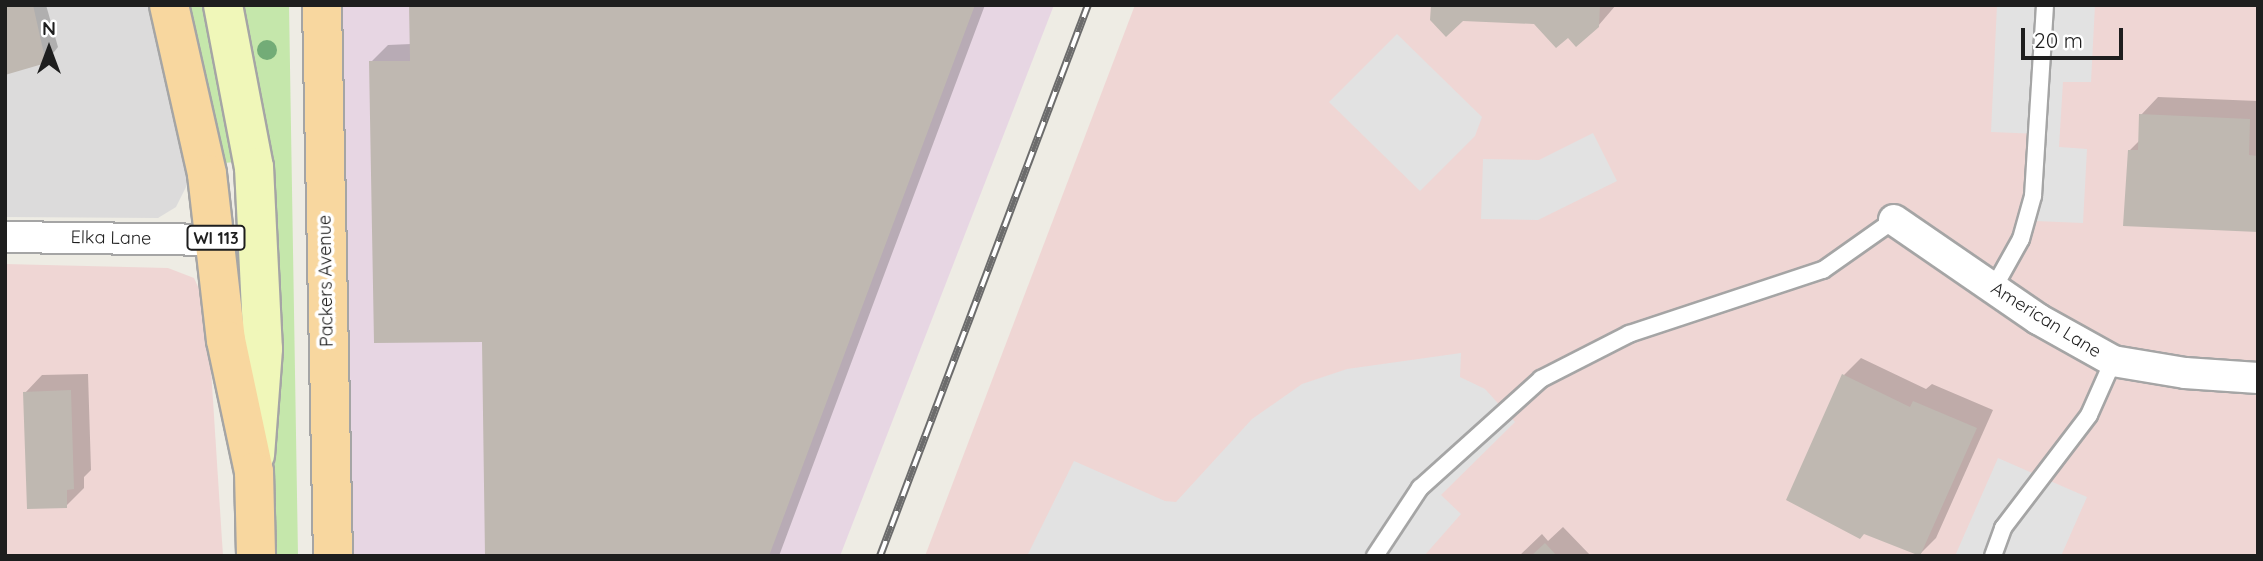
<!DOCTYPE html>
<html>
<head>
<meta charset="utf-8">
<style>
  body { margin:0 }
  #map { position:relative; width:2263px; height:561px; overflow:hidden; background:#eeece4; font-family:Quicksand,sans-serif }
  div>[style] { position:absolute }
  .residential>* { inset:0; background:#dcdbdb }
  .commercial>* { inset:0; background:#efd6d4 }
  .industrial>* { inset:0; background:#e7d6e3 }
  .grass>* { inset:0; background:#c5e7ab }
  .parking>* { inset:0; background:#e2e2e2 }
  .shadow>* { inset:0; background:#0003 }
  .building>* { inset:0; background:#bfb8b1 }
  .roads { filter:drop-shadow(2px 0 #a5a5a5) drop-shadow(-2px 0 #a5a5a5) drop-shadow(0 2px #a5a5a5) drop-shadow(0 -2px #a5a5a5) }
  .service>* { height:16px; margin:-8px; padding:0 8px; transform-origin:8px; border-radius:8px; background:#fff }
  .minor>* { height:30px; margin:-15px; padding:0 15px; transform-origin:15px; border-radius:15px; background:#fff }
  .secondary>* { height:38px; margin:-19px; padding:0 19px; transform-origin:19px; border-radius:19px; background:#f0f7b9 }
  .primary>* { height:38px; margin:-19px; padding:0 19px; transform-origin:19px; border-radius:19px; background:#f8d79f }
  .rail>* { height:8px; margin-top:-4px; transform-origin:0; background:repeating-linear-gradient(90deg,#fff 0 16px,#6c6c6c 0 32px); box-sizing:border-box; border-block:2px solid #6c6c6c }
  .trees>* { width:20px; height:20px; margin:-10px; border-radius:50%; background:#73ac77 }
  span { translate:-50% -50%; white-space:nowrap; text-align:center; line-height:1.15; -webkit-text-stroke:7px #fff; paint-order:stroke }
  .shield-label span { padding:2px 5px; background:#fff; border:2px solid; border-radius:5px; -webkit-text-stroke-width:0 }
  .shield-label { font-size:16px; color:#1e1e1e; font-weight:700 }
  .street-label { font-size:18px; color:#1e1e1e }
  .frame { position:absolute; inset:0; border:7px solid #1e1e1e; pointer-events:none }
  .north { position:absolute; left:14px; top:14px; width:70px; height:70px; -webkit-text-stroke:5px #fff; paint-order:stroke; rotate:0deg; font-size:19px; font-weight:700; line-height:28px; text-align:center; color:#1e1e1e }
  .north::after { content:''; display:block; margin:auto; width:24px; height:32px; background:#1e1e1e; clip-path:polygon(50% 0,100% 100%,50% 72%,0 100%) }
  .scale { position:absolute; left:2021px; top:28px; width:102px; height:32px; box-sizing:border-box; border:4px solid #1e1e1e; border-top:0; padding-left:9px; font-size:21px; line-height:24px; white-space:nowrap; color:#1e1e1e; -webkit-text-stroke:5px #fff; paint-order:stroke }
</style>
</head>
<body>
<div id="map">
  <div class="residential">
    <i style="clip-path:polygon(5px 5px,151px 5px,187px 166px,187px 185px,176px 207px,158px 218px,5px 217px)"></i>
  </div>
  <div class="commercial">
    <i style="clip-path:polygon(1135px 5px,2258px 5px,2258px 556px,925px 556px)"></i>
    <i style="clip-path:polygon(5px 264px,168px 268px,194px 278px,207px 307px,223px 556px,5px 556px)"></i>
  </div>
  <div class="industrial">
    <i style="clip-path:polygon(322px 5px,1054px 5px,840px 556px,333px 556px)"></i>
  </div>
  <div class="grass">
    <i style="clip-path:polygon(190px 5px,206px 5px,235px 162px,224px 163px)"></i>
    <i style="clip-path:polygon(237px 5px,289px 5px,298px 556px,275px 556px,268px 299px)"></i>
  </div>
  <div class="parking">
    <i style="clip-path:polygon(1997px 5px,2095px 5px,2091px 82px,2063px 82px,2059px 147px,2087px 149px,2083px 223px,2035px 221px,2040px 134px,1991px 132px)"></i>
    <i style="clip-path:polygon(1397px 34px,1482px 117px,1475px 136px,1420px 191px,1329px 102px)"></i>
    <i style="clip-path:polygon(1593px 133px,1617px 181px,1538px 220px,1481px 219px,1483px 159px,1539px 160px)"></i>
    <i style="clip-path:polygon(1461px 353px,1460px 377px,1485px 389px,1515px 422px,1441px 495px,1461px 514px,1424px 556px,1027px 556px,1074px 461px,1165px 501px,1176px 502px,1252px 419px,1302px 384px,1347px 369px)"></i>
    <i style="clip-path:polygon(1998px 458px,2087px 497px,2061px 556px,1955px 556px)"></i>
  </div>
  <div class="shadow">
    <i style="clip-path:polygon(5px 5px,46px 5px,58px 47px,46px 62px)"></i>
    <i style="clip-path:polygon(411px 5px,985px 5px,779px 556px,487px 556px,483px 340px,371px 62px,388px 45px,411px 44px)"></i>
    <i style="clip-path:polygon(1432px 5px,1616px 5px,1598px 26px,1568px 36px,1535px 22px,1462px 19px)"></i>
    <i style="clip-path:polygon(2158px 97px,2258px 101px,2258px 231px,2129px 151px,2140px 140px,2141px 115px)"></i>
    <i style="clip-path:polygon(1861px 358px,1926px 389px,1932px 384px,1993px 410px,1936px 538px,1919px 555px,1844px 375px)"></i>
    <i style="clip-path:polygon(88px 374px,91px 470px,84px 477px,84px 488px,66px 506px,25px 393px,42px 375px)"></i>
    <i style="clip-path:polygon(1563px 527px,1591px 556px,1519px 556px,1542px 534px,1548px 541px)"></i>
  </div>
  <div class="building">
    <i style="clip-path:polygon(5px 5px,33px 5px,46px 63px,5px 75px)"></i>
    <i style="clip-path:polygon(409px 5px,975px 5px,769px 556px,485px 556px,482px 342px,374px 343px,369px 61px,410px 61px)"></i>
    <i style="clip-path:polygon(1431px 5px,1600px 5px,1599px 27px,1576px 47px,1568px 38px,1556px 48px,1534px 24px,1463px 21px,1446px 37px,1430px 20px)"></i>
    <i style="clip-path:polygon(2139px 114px,2250px 119px,2249px 155px,2258px 156px,2258px 232px,2123px 226px,2128px 150px,2138px 150px)"></i>
    <i style="clip-path:polygon(1842px 374px,1910px 407px,1913px 401px,1977px 428px,1920px 556px,1864px 534px,1860px 539px,1786px 500px)"></i>
    <i style="clip-path:polygon(71px 390px,74px 489px,67px 490px,67px 508px,27px 509px,23px 392px)"></i>
    <i style="clip-path:polygon(1545px 543px,1557px 556px,1531px 556px)"></i>
  </div>
  <div class="roads">
    <div class="service">
      <i style="left:1993px;top:289px;width:57px;rotate:-60.8deg"></i>
      <i style="left:2021px;top:239px;width:45px;rotate:-74.4deg"></i>
      <i style="left:2033px;top:196px;width:191px;rotate:-86.4deg"></i>
      <i style="left:1375px;top:556px;width:82px;rotate:-56.5deg"></i>
      <i style="left:1420px;top:488px;width:163px;rotate:-42deg"></i>
      <i style="left:1541px;top:379px;width:99px;rotate:-27.1deg"></i>
      <i style="left:1629px;top:334px;width:204px;rotate:-18.3deg"></i>
      <i style="left:1823px;top:270px;width:87px;rotate:-35.2deg"></i>
      <i style="left:1993px;top:556px;width:30px;rotate:-70deg"></i>
      <i style="left:2003px;top:528px;width:142px;rotate:-52.7deg"></i>
      <i style="left:2089px;top:415px;width:59px;rotate:-66deg"></i>
    </div>
    <div class="minor">
      <i style="left:1894px;top:220px;width:175px;rotate:34.5deg"></i>
      <i style="left:2038px;top:319px;width:86px;rotate:29.2deg"></i>
      <i style="left:2113px;top:361px;width:73px;rotate:9.5deg"></i>
      <i style="left:2185px;top:373px;width:73px;rotate:3.9deg"></i>
      <i style="left:5px;top:237px;width:211px;rotate:0.8deg"></i>
    </div>
    <div class="secondary">
      <i style="left:223px;top:5px;width:165px;rotate:79.2deg"></i>
      <i style="left:254px;top:167px;width:182px;rotate:87.2deg"></i>
      <i style="left:263px;top:349px;width:106px;rotate:94.3deg"></i>
    </div>
    <div class="primary">
      <i style="left:169px;top:5px;width:173px;rotate:77.3deg"></i>
      <i style="left:207px;top:174px;width:167px;rotate:83.5deg"></i>
      <i style="left:226px;top:340px;width:135px;rotate:78deg"></i>
      <i style="left:254px;top:472px;width:84px;rotate:88.6deg"></i>
      <i style="left:322px;top:5px;width:551px;rotate:88.86deg"></i>
    </div>
  </div>
  <div class="rail">
    <i style="left:880px;top:556px;width:589px;rotate:-69.32deg"></i>
  </div>
  <div class="trees">
    <i style="left:267px;top:50px"></i>
  </div>
  <div class="shield-label">
    <span style="left:216px;top:238px">WI 113</span>
  </div>
  <div class="street-label">
    <span style="left:111px;top:238px;rotate:1deg">Elka Lane</span>
    <span style="left:326px;top:281px;rotate:-91deg">Packers Avenue</span>
    <span style="left:2046px;top:320px;rotate:32deg">American Lane</span>
  </div>
  <div class="frame"></div>
  <div class="north">N</div>
  <div class="scale">20 m</div>
</div>
</body>
</html>
